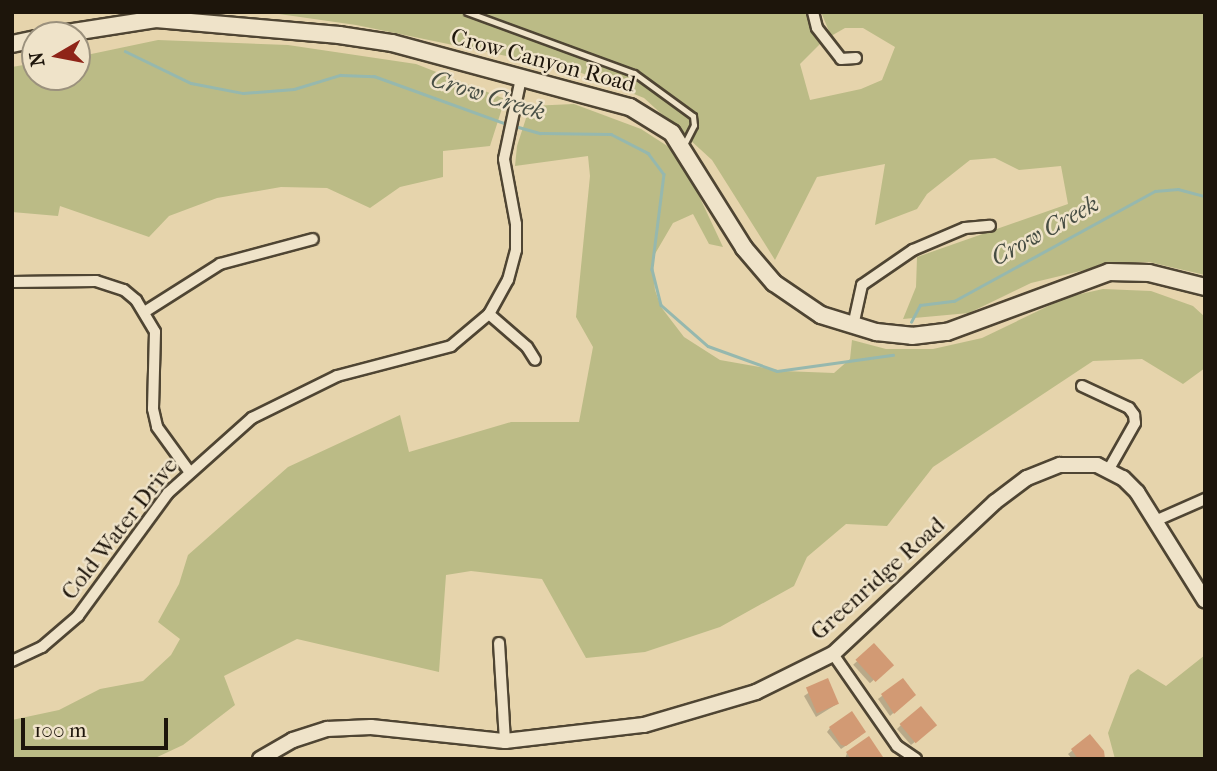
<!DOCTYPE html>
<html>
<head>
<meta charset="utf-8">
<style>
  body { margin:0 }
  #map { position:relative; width:1217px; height:771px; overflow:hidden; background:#e6d4ac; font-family:"IM FELL French Canon",serif }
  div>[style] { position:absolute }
  .green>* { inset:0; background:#bbbb86 }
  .shadow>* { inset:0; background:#0003; transform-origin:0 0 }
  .stream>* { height:2.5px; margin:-1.25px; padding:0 1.25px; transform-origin:1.25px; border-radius:1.25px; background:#96b8ae }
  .building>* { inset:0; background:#d29a74; transform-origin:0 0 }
  .roads { filter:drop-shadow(2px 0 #4f4533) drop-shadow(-2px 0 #4f4533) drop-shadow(0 2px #4f4533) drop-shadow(0 -2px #4f4533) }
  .service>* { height:5px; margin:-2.5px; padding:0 2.5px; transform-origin:2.5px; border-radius:2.5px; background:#efe3c9 }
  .minor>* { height:10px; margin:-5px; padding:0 5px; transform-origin:5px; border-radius:5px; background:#efe3c9 }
  .tertiary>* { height:14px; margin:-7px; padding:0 7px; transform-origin:7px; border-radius:7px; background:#efe3c9 }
  .secondary>* { height:16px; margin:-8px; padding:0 8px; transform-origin:8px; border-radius:8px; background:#efe3c9 }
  span { translate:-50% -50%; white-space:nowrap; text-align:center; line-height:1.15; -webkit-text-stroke:5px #efe3c9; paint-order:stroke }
  .street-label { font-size:23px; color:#1d150b }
  .water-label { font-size:24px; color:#474e44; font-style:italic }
  .frame { position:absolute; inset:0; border:14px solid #1d150b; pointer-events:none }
  .north { position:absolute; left:21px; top:21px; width:70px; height:70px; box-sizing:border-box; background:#efe3c9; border:2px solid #9b917d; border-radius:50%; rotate:260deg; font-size:19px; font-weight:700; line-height:28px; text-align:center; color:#1d150b }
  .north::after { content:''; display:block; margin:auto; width:24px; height:32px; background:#8f2418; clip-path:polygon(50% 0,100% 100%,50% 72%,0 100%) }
  .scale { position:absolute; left:21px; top:718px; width:147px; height:32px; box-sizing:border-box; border:4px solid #1d150b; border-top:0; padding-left:9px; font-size:21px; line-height:24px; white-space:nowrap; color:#1d150b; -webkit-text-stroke:5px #efe3c9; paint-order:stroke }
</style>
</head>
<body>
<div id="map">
  <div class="green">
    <i style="clip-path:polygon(265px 12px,808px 12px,809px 23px,821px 43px,800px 64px,810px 100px,861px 89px,882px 80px,895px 47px,863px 28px,845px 28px,831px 36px,821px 12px,1205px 12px,1205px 275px,1149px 262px,1114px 263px,1031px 283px,969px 313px,903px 319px,916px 287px,917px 257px,1068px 204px,1061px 166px,1019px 170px,995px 158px,970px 160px,927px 194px,917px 209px,875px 225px,885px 164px,817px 177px,775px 260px,712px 160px,644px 98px,574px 70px,356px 25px)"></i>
    <i style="clip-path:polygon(158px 40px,288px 45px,416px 64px,505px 99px,490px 146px,443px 151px,443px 177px,400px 187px,370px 208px,327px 188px,281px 187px,217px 198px,169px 216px,149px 237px,60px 206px,58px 216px,12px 212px,12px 67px,35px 63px,35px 77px,77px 77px,77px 57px)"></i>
    <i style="clip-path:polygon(574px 104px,641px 129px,672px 149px,686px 168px,723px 247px,709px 244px,693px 214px,673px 223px,652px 259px,655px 290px,661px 307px,684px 337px,720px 360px,783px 371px,834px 373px,850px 359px,852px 340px,886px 349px,933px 349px,982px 338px,1067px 297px,1103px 289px,1151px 291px,1193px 306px,1205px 317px,1205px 368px,1183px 384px,1142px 359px,1093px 361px,933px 467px,887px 526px,846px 524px,807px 557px,794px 586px,720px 627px,645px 652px,586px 658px,542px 579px,471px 571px,446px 575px,439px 672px,297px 639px,224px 676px,235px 705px,183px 745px,153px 759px,12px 759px,12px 720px,59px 710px,100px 689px,143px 681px,171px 655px,180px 639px,158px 622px,179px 584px,188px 555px,288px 467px,400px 415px,409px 452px,511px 422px,579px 422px,593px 347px,576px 317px,590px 176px,588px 156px,515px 166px,517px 146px,530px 106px)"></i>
    <i style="clip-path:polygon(1205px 655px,1205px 759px,1115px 759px,1108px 733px,1130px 675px,1138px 669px,1166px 686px)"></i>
  </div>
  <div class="shadow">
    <i style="left:874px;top:646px;width:25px;height:28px;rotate:48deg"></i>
    <i style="clip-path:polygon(827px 680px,837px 704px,816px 717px,804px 696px)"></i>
    <i style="clip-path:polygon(903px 680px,913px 695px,890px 716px,878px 699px)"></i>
    <i style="clip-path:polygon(901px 725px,931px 729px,911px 745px,897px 729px)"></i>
    <i style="clip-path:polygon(830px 728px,860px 736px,841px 749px,827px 732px)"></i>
    <i style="clip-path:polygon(1090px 737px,1102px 759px,1072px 759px,1068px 754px)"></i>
    <i style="clip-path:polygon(847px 753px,881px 756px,845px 759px)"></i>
  </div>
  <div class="stream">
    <i style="left:125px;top:51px;width:73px;rotate:25.9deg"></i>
    <i style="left:191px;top:83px;width:53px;rotate:10.9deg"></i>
    <i style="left:243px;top:93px;width:51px;rotate:-4.5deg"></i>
    <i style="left:294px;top:89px;width:48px;rotate:-16.9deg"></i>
    <i style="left:340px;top:75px;width:34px;rotate:2deg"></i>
    <i style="left:374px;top:76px;width:144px;rotate:19.9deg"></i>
    <i style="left:515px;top:126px;width:26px;rotate:16deg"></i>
    <i style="left:540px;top:133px;width:71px;rotate:0.8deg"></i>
    <i style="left:611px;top:134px;width:42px;rotate:27.2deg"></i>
    <i style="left:648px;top:153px;width:26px;rotate:53deg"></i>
    <i style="left:664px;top:174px;width:96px;rotate:97.2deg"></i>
    <i style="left:652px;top:269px;width:37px;rotate:76deg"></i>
    <i style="left:661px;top:305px;width:62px;rotate:41.1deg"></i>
    <i style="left:708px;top:346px;width:73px;rotate:19.9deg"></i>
    <i style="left:777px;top:371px;width:117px;rotate:-7.9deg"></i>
    <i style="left:911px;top:322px;width:19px;rotate:-62deg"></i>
    <i style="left:920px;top:305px;width:34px;rotate:-7deg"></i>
    <i style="left:954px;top:301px;width:229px;rotate:-28.7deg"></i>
    <i style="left:1155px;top:191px;width:23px;rotate:-5deg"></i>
    <i style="left:1178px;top:189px;width:28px;rotate:15deg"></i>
  </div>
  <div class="building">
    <i style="left:874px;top:643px;width:30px;height:25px;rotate:48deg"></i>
    <i style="left:828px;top:678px;width:28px;height:24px;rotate:67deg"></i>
    <i style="clip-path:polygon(903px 678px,916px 695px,894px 714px,881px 694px)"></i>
    <i style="left:921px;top:706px;width:25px;height:28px;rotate:50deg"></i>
    <i style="clip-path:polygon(852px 711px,866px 732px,846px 746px,841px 745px,829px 727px)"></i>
    <i style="clip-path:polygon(1090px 734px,1104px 751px,1105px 759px,1078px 759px,1071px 749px)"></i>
    <i style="clip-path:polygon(869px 736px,883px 757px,851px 759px,846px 752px)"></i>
  </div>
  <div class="roads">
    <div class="service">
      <i style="left:467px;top:12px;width:178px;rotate:20.1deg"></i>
      <i style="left:634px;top:73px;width:73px;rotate:36.1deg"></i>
      <i style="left:693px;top:116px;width:9px;rotate:84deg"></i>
      <i style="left:694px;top:125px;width:25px;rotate:117deg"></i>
    </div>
    <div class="minor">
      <i style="left:813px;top:12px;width:16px;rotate:76deg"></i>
      <i style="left:817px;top:28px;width:39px;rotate:52deg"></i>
      <i style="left:841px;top:59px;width:15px;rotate:-4deg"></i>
      <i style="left:12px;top:282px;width:84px;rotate:-0.7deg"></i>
      <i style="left:96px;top:281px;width:29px;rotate:18deg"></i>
      <i style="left:124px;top:290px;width:16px;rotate:40deg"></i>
      <i style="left:136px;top:300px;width:37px;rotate:59deg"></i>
      <i style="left:155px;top:332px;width:77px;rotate:91.5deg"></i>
      <i style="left:153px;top:409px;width:18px;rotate:77deg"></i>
      <i style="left:157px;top:427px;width:54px;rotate:54deg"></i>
      <i style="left:146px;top:311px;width:88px;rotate:-32.4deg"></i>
      <i style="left:220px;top:264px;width:96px;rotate:-15deg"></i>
      <i style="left:489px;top:314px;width:50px;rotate:41deg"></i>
      <i style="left:527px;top:347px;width:15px;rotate:58deg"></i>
      <i style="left:853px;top:326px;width:42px;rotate:-77.6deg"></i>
      <i style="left:862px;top:285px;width:62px;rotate:-34.5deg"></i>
      <i style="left:913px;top:250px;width:56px;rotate:-22.9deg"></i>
      <i style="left:965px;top:228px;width:25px;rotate:-5deg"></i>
      <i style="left:1082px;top:386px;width:52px;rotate:25.1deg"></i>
      <i style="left:1129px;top:408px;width:9px;rotate:54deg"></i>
      <i style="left:1134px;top:415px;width:8px;rotate:83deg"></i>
      <i style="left:1135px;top:423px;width:53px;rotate:119.5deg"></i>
      <i style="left:1155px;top:521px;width:55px;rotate:-23.7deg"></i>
      <i style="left:499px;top:643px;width:98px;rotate:86.5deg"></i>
      <i style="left:833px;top:654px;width:112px;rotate:55.2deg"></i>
      <i style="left:897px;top:746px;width:23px;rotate:34deg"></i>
      <i style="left:12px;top:661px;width:33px;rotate:-25deg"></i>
      <i style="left:42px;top:647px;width:48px;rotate:-40.7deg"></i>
      <i style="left:78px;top:616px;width:152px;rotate:-53.8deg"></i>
      <i style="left:168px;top:493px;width:113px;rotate:-41.8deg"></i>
      <i style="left:252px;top:418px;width:95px;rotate:-26.3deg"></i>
      <i style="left:337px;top:376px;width:118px;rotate:-14.7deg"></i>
      <i style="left:451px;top:346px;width:50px;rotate:-40.1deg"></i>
      <i style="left:489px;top:314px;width:39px;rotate:-61deg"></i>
      <i style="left:508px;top:280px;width:31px;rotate:-75deg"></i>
      <i style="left:516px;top:250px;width:26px;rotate:-90deg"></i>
      <i style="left:516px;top:224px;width:66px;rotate:-100.5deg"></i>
      <i style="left:504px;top:159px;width:83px;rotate:-78.1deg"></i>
    </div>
    <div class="tertiary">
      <i style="left:260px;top:759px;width:38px;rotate:-30deg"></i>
      <i style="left:293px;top:740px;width:36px;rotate:-18deg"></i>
      <i style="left:327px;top:729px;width:44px;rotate:-2.6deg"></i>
      <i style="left:371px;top:727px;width:135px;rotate:6deg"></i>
      <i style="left:505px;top:741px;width:140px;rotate:-6.6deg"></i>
      <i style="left:644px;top:725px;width:117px;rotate:-16.4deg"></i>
      <i style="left:756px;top:692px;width:86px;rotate:-26.3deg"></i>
      <i style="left:833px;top:654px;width:222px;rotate:-43.2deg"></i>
      <i style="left:995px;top:502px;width:40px;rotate:-37deg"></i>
      <i style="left:1027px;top:478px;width:35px;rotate:-22deg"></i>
      <i style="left:1060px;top:465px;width:37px"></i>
      <i style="left:1097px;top:465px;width:29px;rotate:27deg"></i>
      <i style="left:1123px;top:478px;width:20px;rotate:45deg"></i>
      <i style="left:1137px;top:492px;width:128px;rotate:58deg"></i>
    </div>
    <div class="secondary">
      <i style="left:54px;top:35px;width:103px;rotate:-8.9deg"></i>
      <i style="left:156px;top:19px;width:184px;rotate:5deg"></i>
      <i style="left:339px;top:35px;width:54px;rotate:8.6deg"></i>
      <i style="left:392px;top:43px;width:246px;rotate:15.1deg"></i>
      <i style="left:630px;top:107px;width:49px;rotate:31.8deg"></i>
      <i style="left:672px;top:133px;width:136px;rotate:57.9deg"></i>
      <i style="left:744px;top:248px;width:46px;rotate:49.4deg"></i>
      <i style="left:774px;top:283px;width:57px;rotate:34.2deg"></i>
      <i style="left:821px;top:315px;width:58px;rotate:17.2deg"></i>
      <i style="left:876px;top:332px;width:36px;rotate:6deg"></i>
      <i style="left:912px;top:336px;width:35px;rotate:-7deg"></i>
      <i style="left:947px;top:332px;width:173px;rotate:-20.3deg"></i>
      <i style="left:1109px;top:272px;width:40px;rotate:1.4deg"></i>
      <i style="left:1149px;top:273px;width:58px;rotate:14deg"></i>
      <i style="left:12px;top:44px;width:24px;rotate:-12deg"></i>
    </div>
  </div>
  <div class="street-label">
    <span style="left:543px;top:61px;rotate:15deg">Crow Canyon Road</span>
    <span style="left:120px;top:529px;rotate:-52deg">Cold Water Drive</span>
    <span style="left:878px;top:579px;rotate:-42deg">Greenridge Road</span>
  </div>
  <div class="water-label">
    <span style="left:488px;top:96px;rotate:17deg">Crow Creek</span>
    <span style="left:1045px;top:231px;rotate:-29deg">Crow Creek</span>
  </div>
  <div class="frame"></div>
  <div class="north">N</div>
  <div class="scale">100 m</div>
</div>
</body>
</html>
